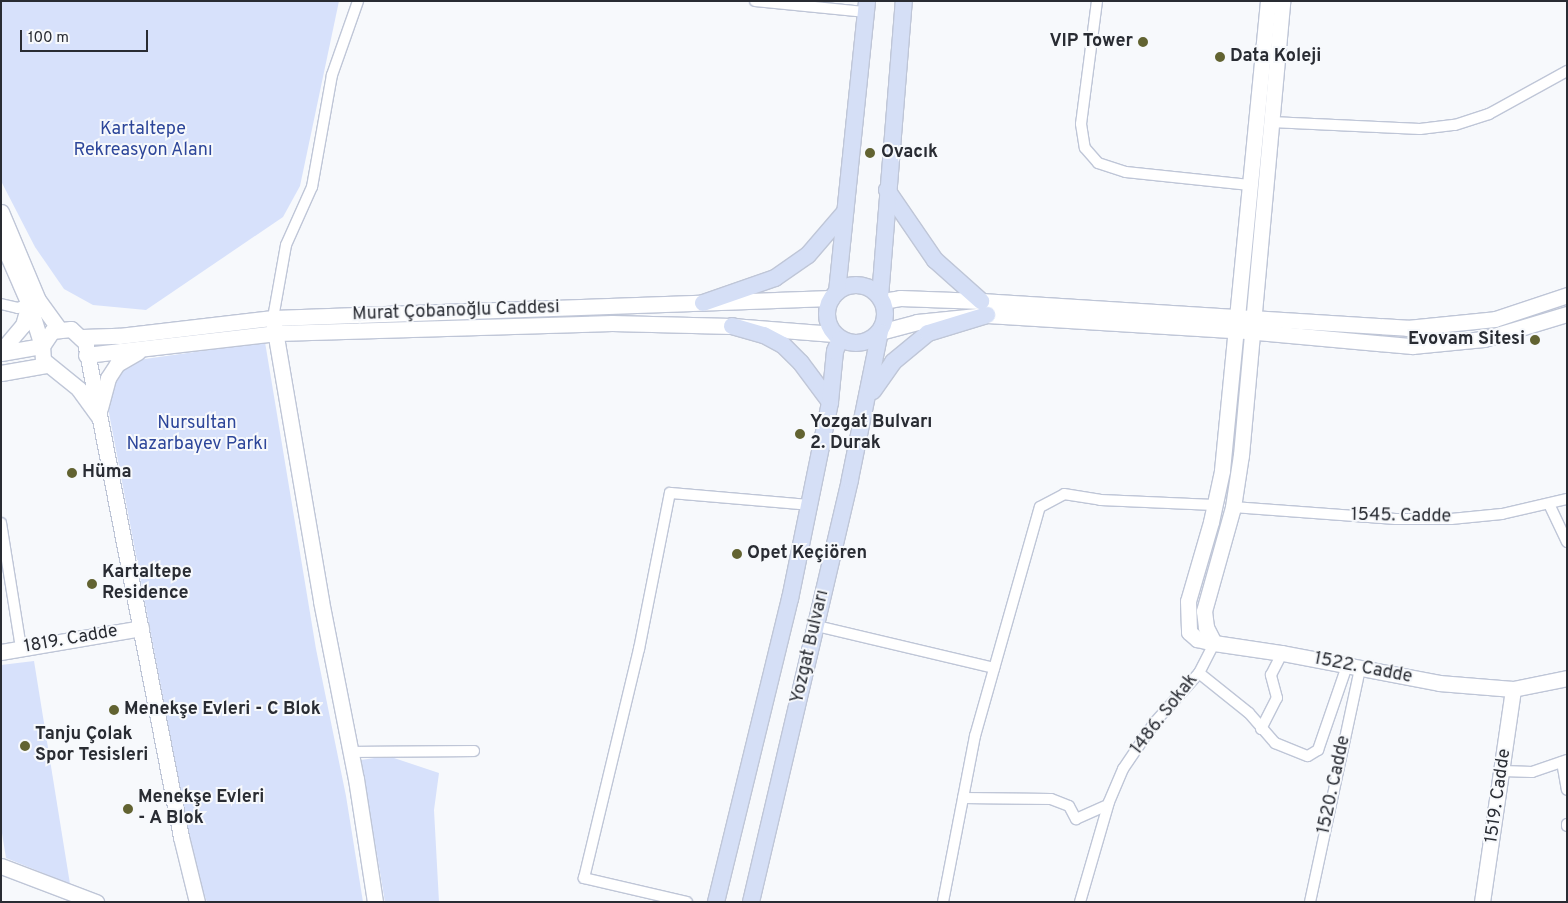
<!DOCTYPE html>
<html>
<head>
<meta charset="utf-8">
<style>
  body { margin:0 }
  #map { position:relative; width:1568px; height:903px; overflow:hidden; background:#f7f9fc; font-family:Overpass,sans-serif }
  div>[style] { position:absolute }
  .green>* { inset:0; background:#d7e1fb }
  .roads { filter:drop-shadow(1px 0 #bfc6d7) drop-shadow(-1px 0 #bfc6d7) drop-shadow(0 1px #bfc6d7) drop-shadow(0 -1px #bfc6d7) }
  .street>* { height:10px; margin:-5px; padding:0 5px; transform-origin:5px; border-radius:5px; background:#fff }
  .secondary>* { height:15px; margin:-7.5px; padding:0 7.5px; transform-origin:7.5px; border-radius:7.5px; background:#fff }
  .primary>* { height:16px; margin:-8px; padding:0 8px; transform-origin:8px; border-radius:8px; background:#d5dff6 }
  .primary>.ring { margin:-8px; padding:0; box-sizing:content-box; background:none; border:16px solid #d5dff6; border-radius:50% }
  .dots>* { width:14px; height:14px; translate:-50% -50%; box-sizing:border-box; border:2px solid #f7f9fc; border-radius:50% }
  span { translate:-50% -50%; white-space:nowrap; text-align:center; line-height:1.15; -webkit-text-stroke:4px #f7f9fc; paint-order:stroke }
  .poi-label { font-size:18px; color:#292c33; font-weight:700 }
  .right { translate:-100% -50%; text-align:right }
  .left { translate:0 -50%; text-align:left }
  .park-label { font-size:18px; color:#2d469a }
  .street-label { font-size:18px; color:#292c33 }
  .frame { position:absolute; inset:0; border:2px solid #292c33; pointer-events:none }
  .scale { position:absolute; left:20px; top:30px; width:128px; height:22px; box-sizing:border-box; border:2px solid #292c33; border-top:0; padding-left:6px; font-size:15px; line-height:18px; white-space:nowrap; color:#292c33; -webkit-text-stroke:4px #f7f9fc; paint-order:stroke }
</style>
</head>
<body>
<div id="map">
  <div class="green">
    <i style="clip-path:polygon(1px 1px,339px 1px,300px 186px,283px 217px,146px 310px,93px 305px,64px 289px,35px 247px,1px 181px)"></i>
    <i style="clip-path:polygon(265px 342px,316px 649px,346px 796px,363px 902px,207px 902px,197px 876px,108px 408px,113px 377px,124px 366px,138px 360px)"></i>
    <i style="clip-path:polygon(34px 661px,70px 884px,6px 858px,1px 827px,1px 665px)"></i>
    <i style="clip-path:polygon(388px 756px,439px 773px,434px 810px,439px 902px,385px 902px,361px 760px)"></i>
  </div>
  <div class="roads">
    <div class="street">
      <i style="left:755px;top:1px;width:112px;rotate:5.7deg"></i>
      <i style="left:1097px;top:1px;width:124px;rotate:97.4deg"></i>
      <i style="left:1081px;top:124px;width:24px;rotate:81deg"></i>
      <i style="left:1085px;top:148px;width:20px;rotate:49deg"></i>
      <i style="left:1098px;top:163px;width:29px;rotate:18deg"></i>
      <i style="left:1126px;top:172px;width:124px;rotate:6deg"></i>
      <i style="left:1271px;top:122px;width:149px;rotate:2.7deg"></i>
      <i style="left:1420px;top:129px;width:35px;rotate:-7deg"></i>
      <i style="left:1455px;top:125px;width:36px;rotate:-18deg"></i>
      <i style="left:1489px;top:114px;width:89px;rotate:-28.9deg"></i>
      <i style="left:1px;top:304px;width:17px;rotate:13deg"></i>
      <i style="left:18px;top:308px;width:15px;rotate:-23deg"></i>
      <i style="left:273px;top:318px;width:74px;rotate:-79.9deg"></i>
      <i style="left:286px;top:245px;width:64px;rotate:-65.9deg"></i>
      <i style="left:312px;top:187px;width:114px;rotate:-79.9deg"></i>
      <i style="left:332px;top:75px;width:78px;rotate:-70.6deg"></i>
      <i style="left:1549px;top:504px;width:42px;rotate:64.7deg"></i>
      <i style="left:1233px;top:507px;width:163px;rotate:4.2deg"></i>
      <i style="left:1396px;top:519px;width:55px"></i>
      <i style="left:1451px;top:519px;width:51px;rotate:-5.6deg"></i>
      <i style="left:1502px;top:514px;width:67px;rotate:-13deg"></i>
      <i style="left:1px;top:523px;width:127px;rotate:80.9deg"></i>
      <i style="left:817px;top:626px;width:182px;rotate:13.3deg"></i>
      <i style="left:1199px;top:673px;width:64px;rotate:38.7deg"></i>
      <i style="left:1249px;top:713px;width:40px;rotate:49deg"></i>
      <i style="left:1275px;top:743px;width:35px;rotate:22deg"></i>
      <i style="left:1308px;top:756px;width:12px;rotate:-31deg"></i>
      <i style="left:1318px;top:750px;width:89px;rotate:-71deg"></i>
      <i style="left:1261px;top:729px;width:35px;rotate:-63deg"></i>
      <i style="left:1277px;top:698px;width:24px;rotate:-105deg"></i>
      <i style="left:1271px;top:675px;width:25px;rotate:-63deg"></i>
      <i style="left:351px;top:752px;width:123px;rotate:-0.5deg"></i>
      <i style="left:1562px;top:762px;width:28px;rotate:80deg"></i>
      <i style="left:1503px;top:771px;width:29px;rotate:2deg"></i>
      <i style="left:1532px;top:772px;width:37px;rotate:-19deg"></i>
      <i style="left:963px;top:798px;width:88px;rotate:0.7deg"></i>
      <i style="left:1051px;top:799px;width:19px;rotate:21deg"></i>
      <i style="left:1069px;top:806px;width:15px;rotate:62deg"></i>
      <i style="left:1076px;top:819px;width:35px;rotate:-24deg"></i>
      <i style="left:1567px;top:824px;width:2px;rotate:90deg"></i>
      <i style="left:687px;top:902px;width:106px;rotate:-166.9deg"></i>
      <i style="left:584px;top:878px;width:236px;rotate:-76.5deg"></i>
      <i style="left:639px;top:649px;width:159px;rotate:-78.8deg"></i>
      <i style="left:670px;top:493px;width:140px;rotate:4.9deg"></i>
      <i style="left:943px;top:902px;width:169px;rotate:-79.1deg"></i>
      <i style="left:975px;top:736px;width:238px;rotate:-74.2deg"></i>
      <i style="left:1040px;top:507px;width:27px;rotate:-28deg"></i>
      <i style="left:1064px;top:494px;width:36px;rotate:9deg"></i>
      <i style="left:1100px;top:500px;width:115px;rotate:2.5deg"></i>
      <i style="left:1080px;top:902px;width:104px;rotate:-73.8deg"></i>
      <i style="left:1109px;top:802px;width:36px;rotate:-67deg"></i>
      <i style="left:1123px;top:769px;width:57px;rotate:-55.8deg"></i>
      <i style="left:1155px;top:722px;width:66px;rotate:-48.1deg"></i>
      <i style="left:1199px;top:673px;width:34px;rotate:-63deg"></i>
      <i style="left:1310px;top:902px;width:238px;rotate:-77.9deg"></i>
    </div>
    <div class="secondary">
      <i style="left:1268px;top:1px;width:472px;rotate:95.6deg"></i>
      <i style="left:1222px;top:471px;width:52px;rotate:102.2deg"></i>
      <i style="left:1211px;top:522px;width:82px;rotate:106.2deg"></i>
      <i style="left:1188px;top:601px;width:31px;rotate:88deg"></i>
      <i style="left:1189px;top:632px;width:11px;rotate:41deg"></i>
      <i style="left:1197px;top:639px;width:17px;rotate:13deg"></i>
      <i style="left:1214px;top:643px;width:69px;rotate:8.4deg"></i>
      <i style="left:1282px;top:653px;width:160px;rotate:10.8deg"></i>
      <i style="left:1439px;top:683px;width:74px;rotate:4.6deg"></i>
      <i style="left:1513px;top:689px;width:55px;rotate:-11.5deg"></i>
      <i style="left:1px;top:212px;width:95px;rotate:67.2deg"></i>
      <i style="left:38px;top:300px;width:34px;rotate:54deg"></i>
      <i style="left:1px;top:240px;width:70px;rotate:66.4deg"></i>
      <i style="left:29px;top:304px;width:44px;rotate:72.8deg"></i>
      <i style="left:883px;top:301px;width:17px;rotate:-10deg"></i>
      <i style="left:900px;top:298px;width:81px;rotate:2.1deg"></i>
      <i style="left:981px;top:301px;width:427px;rotate:3.6deg"></i>
      <i style="left:1407px;top:328px;width:88px;rotate:-5.8deg"></i>
      <i style="left:1495px;top:319px;width:76px;rotate:-18.4deg"></i>
      <i style="left:274px;top:325px;width:280px;rotate:80.3deg"></i>
      <i style="left:321px;top:601px;width:181px;rotate:78.9deg"></i>
      <i style="left:356px;top:779px;width:124px;rotate:81.2deg"></i>
      <i style="left:880px;top:332px;width:38px;rotate:-15deg"></i>
      <i style="left:917px;top:322px;width:70px;rotate:-5.7deg"></i>
      <i style="left:987px;top:315px;width:248px;rotate:3.5deg"></i>
      <i style="left:1235px;top:330px;width:178px;rotate:5.2deg"></i>
      <i style="left:1412px;top:346px;width:72px;rotate:-5.6deg"></i>
      <i style="left:1484px;top:339px;width:87px;rotate:-16.8deg"></i>
      <i style="left:82px;top:337px;width:37px;rotate:-2deg"></i>
      <i style="left:119px;top:336px;width:155px;rotate:-6.7deg"></i>
      <i style="left:273px;top:318px;width:559px;rotate:-2.05deg"></i>
      <i style="left:1px;top:351px;width:34px;rotate:-50deg"></i>
      <i style="left:23px;top:325px;width:22px;rotate:-74deg"></i>
      <i style="left:1px;top:353px;width:42px;rotate:-9.7deg"></i>
      <i style="left:86px;top:355px;width:192px;rotate:-6.6deg"></i>
      <i style="left:277px;top:333px;width:335px;rotate:-1.7deg"></i>
      <i style="left:612px;top:323px;width:120px;rotate:1.4deg"></i>
      <i style="left:732px;top:326px;width:102px;rotate:4.5deg"></i>
      <i style="left:1px;top:373px;width:47px;rotate:-9.9deg"></i>
      <i style="left:100px;top:408px;width:31px;rotate:-75deg"></i>
      <i style="left:108px;top:378px;width:17px;rotate:-57deg"></i>
      <i style="left:117px;top:364px;width:24px;rotate:-30deg"></i>
      <i style="left:99px;top:417px;width:34px;rotate:-126deg"></i>
      <i style="left:79px;top:389px;width:46px;rotate:-141.1deg"></i>
      <i style="left:43px;top:360px;width:14px;rotate:-94deg"></i>
      <i style="left:42px;top:346px;width:18px;rotate:-56deg"></i>
      <i style="left:52px;top:331px;width:19px;rotate:-6deg"></i>
      <i style="left:71px;top:329px;width:19px;rotate:43deg"></i>
      <i style="left:85px;top:342px;width:504px;rotate:79.02deg"></i>
      <i style="left:181px;top:837px;width:67px;rotate:76.2deg"></i>
      <i style="left:1214px;top:643px;width:18px;rotate:-117deg"></i>
      <i style="left:1206px;top:627px;width:16px;rotate:-97deg"></i>
      <i style="left:1204px;top:611px;width:108px;rotate:-74.4deg"></i>
      <i style="left:1233px;top:507px;width:53px;rotate:-81.3deg"></i>
      <i style="left:1241px;top:455px;width:456px;rotate:-84.8deg"></i>
      <i style="left:1px;top:652px;width:142px;rotate:-9.7deg"></i>
      <i style="left:1px;top:866px;width:102px;rotate:20.8deg"></i>
      <i style="left:1482px;top:902px;width:215px;rotate:-81.7deg"></i>
    </div>
    <div class="primary">
      <i style="left:887px;top:190px;width:85px;rotate:55.6deg"></i>
      <i style="left:935px;top:260px;width:62px;rotate:41.7deg"></i>
      <i class="ring" style="left:827px;top:285px;width:42px;height:42px"></i>
      <i style="left:837px;top:292px;width:293px;rotate:-84.1deg"></i>
      <i style="left:880px;top:297px;width:297px;rotate:-85.4deg"></i>
      <i style="left:703px;top:303px;width:76px;rotate:-19.1deg"></i>
      <i style="left:775px;top:278px;width:40px;rotate:-34.9deg"></i>
      <i style="left:808px;top:255px;width:57px;rotate:-49.3deg"></i>
      <i style="left:732px;top:326px;width:33px;rotate:16deg"></i>
      <i style="left:764px;top:335px;width:21px;rotate:28deg"></i>
      <i style="left:783px;top:345px;width:25px;rotate:45deg"></i>
      <i style="left:801px;top:363px;width:49px;rotate:53.4deg"></i>
      <i style="left:873px;top:391px;width:35px;rotate:-55deg"></i>
      <i style="left:893px;top:362px;width:45px;rotate:-39.6deg"></i>
      <i style="left:928px;top:333px;width:62px;rotate:-17deg"></i>
      <i style="left:716px;top:902px;width:312px;rotate:-76.3deg"></i>
      <i style="left:790px;top:599px;width:201px;rotate:-78.5deg"></i>
      <i style="left:830px;top:402px;width:51px;rotate:-84.4deg"></i>
      <i style="left:835px;top:351px;width:13px;rotate:-67deg"></i>
      <i style="left:751px;top:902px;width:434px;rotate:-76.8deg"></i>
      <i style="left:850px;top:479px;width:150px;rotate:-78.5deg"></i>
    </div>
  </div>
  <div class="dots">
    <i style="left:1143px;top:42px;background:#626331"></i>
    <i style="left:1220px;top:57px;background:#626331"></i>
    <i style="left:870px;top:153px;background:#626331"></i>
    <i style="left:1535px;top:340px;background:#626331"></i>
    <i style="left:800px;top:434px;background:#626331"></i>
    <i style="left:72px;top:473px;background:#626331"></i>
    <i style="left:737px;top:554px;background:#626331"></i>
    <i style="left:92px;top:584px;background:#626331"></i>
    <i style="left:114px;top:710px;background:#626331"></i>
    <i style="left:25px;top:746px;background:#626331"></i>
    <i style="left:128px;top:809px;background:#626331"></i>
  </div>
  <div class="poi-label">
    <span class="right" style="left:1133px;top:42px">VIP Tower</span>
    <span class="left" style="left:1230px;top:57px">Data Koleji</span>
    <span class="left" style="left:881px;top:153px">Ovacık</span>
    <span class="right" style="left:1525px;top:340px">Evovam Sitesi</span>
    <span class="left" style="left:810px;top:434px">Yozgat Bulvarı<br>2. Durak</span>
    <span class="left" style="left:82px;top:473px">Hüma</span>
    <span class="left" style="left:747px;top:554px">Opet Keçiören</span>
    <span class="left" style="left:102px;top:584px">Kartaltepe<br>Residence</span>
    <span class="left" style="left:124px;top:710px">Menekşe Evleri - C Blok</span>
    <span class="left" style="left:35px;top:746px">Tanju Çolak<br>Spor Tesisleri</span>
    <span class="left" style="left:138px;top:809px">Menekşe Evleri<br>- A Blok</span>
  </div>
  <div class="park-label">
    <span style="left:143px;top:141px">Kartaltepe<br>Rekreasyon Alanı</span>
    <span style="left:197px;top:435px">Nursultan<br>Nazarbayev Parkı</span>
  </div>
  <div class="street-label">
    <span style="left:456px;top:312px;rotate:-2deg">Murat Çobanoğlu Caddesi</span>
    <span style="left:1401px;top:517px;rotate:1deg">1545. Cadde</span>
    <span style="left:71px;top:640px;rotate:-10deg">1819. Cadde</span>
    <span style="left:811px;top:647px;rotate:-77deg">Yozgat Bulvarı</span>
    <span style="left:1363px;top:669px;rotate:11deg">1522. Cadde</span>
    <span style="left:1165px;top:715px;rotate:-52deg">1486. Sokak</span>
    <span style="left:1335px;top:785px;rotate:-78deg">1520. Cadde</span>
    <span style="left:1499px;top:796px;rotate:-82deg">1519. Cadde</span>
  </div>
  <div class="frame"></div>
  <div class="scale">100 m</div>
</div>
</body>
</html>
